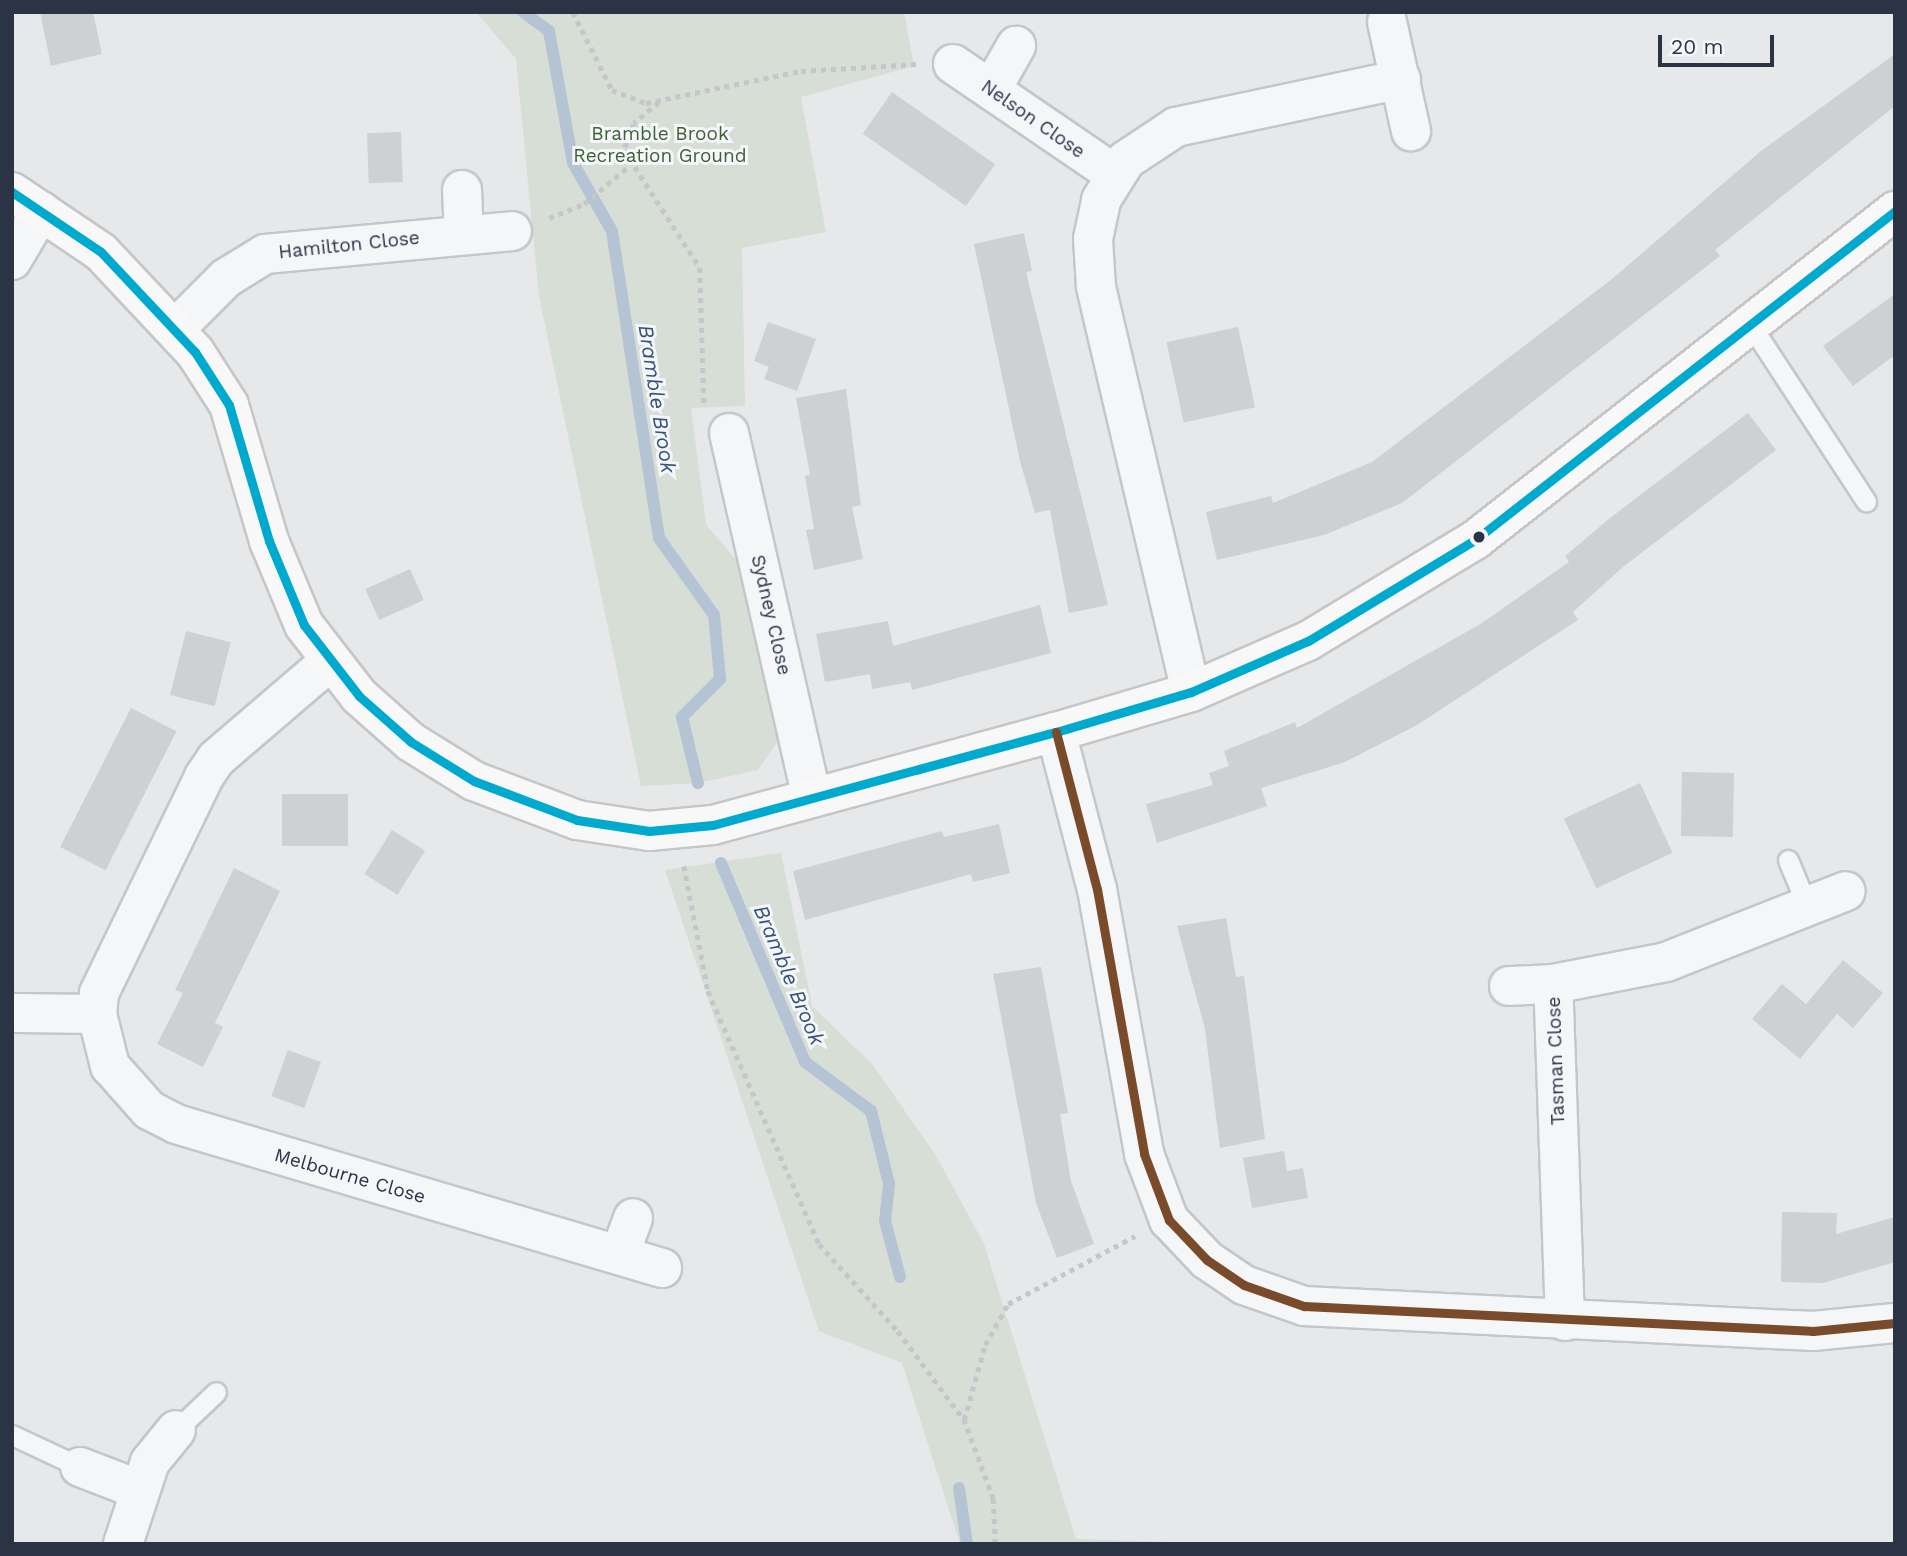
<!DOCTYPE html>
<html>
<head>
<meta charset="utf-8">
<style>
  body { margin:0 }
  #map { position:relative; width:1907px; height:1556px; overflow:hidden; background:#e6e8ea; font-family:"Work Sans",sans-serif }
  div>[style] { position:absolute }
  .green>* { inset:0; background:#d6ded6 }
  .stream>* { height:12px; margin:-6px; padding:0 6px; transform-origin:6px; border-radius:6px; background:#b4c4d5 }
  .building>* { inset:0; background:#ced0d3; transform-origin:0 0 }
  .path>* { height:4.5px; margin-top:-2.25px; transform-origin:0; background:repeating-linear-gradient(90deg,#c5c6ca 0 5px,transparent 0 10px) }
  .roads { filter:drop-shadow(2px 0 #c4c6c8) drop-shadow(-2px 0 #c4c6c8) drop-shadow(0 2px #c4c6c8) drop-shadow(0 -2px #c4c6c8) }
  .lane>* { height:19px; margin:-9.5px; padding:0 9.5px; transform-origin:9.5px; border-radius:9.5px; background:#f5f6f7 }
  .street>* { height:38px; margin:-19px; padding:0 19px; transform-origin:19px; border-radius:19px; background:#f5f6f7 }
  .secondary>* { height:38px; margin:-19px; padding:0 19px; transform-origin:19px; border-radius:19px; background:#f8f8f8 }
  .bus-1>* { height:9px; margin:-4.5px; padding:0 4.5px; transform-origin:4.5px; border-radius:4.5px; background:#00a9ce }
  .bus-2>* { height:9px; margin:-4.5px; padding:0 4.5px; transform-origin:4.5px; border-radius:4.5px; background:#7a4b2a }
  .dots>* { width:19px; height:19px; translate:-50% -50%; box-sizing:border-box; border:4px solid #f4f6f9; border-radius:50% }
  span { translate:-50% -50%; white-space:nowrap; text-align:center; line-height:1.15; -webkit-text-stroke:6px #f4f6f9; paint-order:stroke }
  .street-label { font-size:19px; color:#2b3445 }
  .park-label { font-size:19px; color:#3f6138 }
  .water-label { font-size:21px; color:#34527a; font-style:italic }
  .frame { position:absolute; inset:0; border:14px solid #2b3445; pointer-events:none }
  .scale { position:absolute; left:1658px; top:35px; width:116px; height:32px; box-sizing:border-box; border:4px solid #2b3445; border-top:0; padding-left:9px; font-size:21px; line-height:24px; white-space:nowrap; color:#2b3445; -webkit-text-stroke:5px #f4f6f9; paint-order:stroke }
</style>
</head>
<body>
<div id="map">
  <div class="green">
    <i style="clip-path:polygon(476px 12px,904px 12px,914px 66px,801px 97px,826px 232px,742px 248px,745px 406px,691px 408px,706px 525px,750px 576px,780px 738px,758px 770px,698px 783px,641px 786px,539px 296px,516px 59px)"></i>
    <i style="clip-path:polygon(781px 853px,812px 1006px,872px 1064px,935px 1154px,984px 1244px,1076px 1539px,1229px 1544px,960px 1544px,902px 1363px,819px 1331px,665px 870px)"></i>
  </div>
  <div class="stream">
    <i style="left:523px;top:12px;width:32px;rotate:36deg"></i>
    <i style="left:549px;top:31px;width:134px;rotate:79.7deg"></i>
    <i style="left:573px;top:163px;width:78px;rotate:60.2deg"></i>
    <i style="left:612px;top:231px;width:311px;rotate:81.3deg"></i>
    <i style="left:659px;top:538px;width:95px;rotate:54.5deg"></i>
    <i style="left:714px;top:615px;width:64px;rotate:84.6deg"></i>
    <i style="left:720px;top:679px;width:54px;rotate:135deg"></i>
    <i style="left:682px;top:717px;width:68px;rotate:76.4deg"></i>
    <i style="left:721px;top:863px;width:216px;rotate:67.1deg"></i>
    <i style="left:805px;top:1062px;width:82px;rotate:36.6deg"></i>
    <i style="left:871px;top:1111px;width:75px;rotate:76.1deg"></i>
    <i style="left:889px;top:1184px;width:37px;rotate:96deg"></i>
    <i style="left:885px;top:1221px;width:58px;rotate:75deg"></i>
    <i style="left:959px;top:1488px;width:57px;rotate:81.9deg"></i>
  </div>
  <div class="building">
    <i style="clip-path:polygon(40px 12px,93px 12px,102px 54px,51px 66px)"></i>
    <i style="clip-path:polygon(1895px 54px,1895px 106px,1715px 250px,1720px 256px,1402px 503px,1324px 535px,1217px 560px,1206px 512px,1271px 496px,1273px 503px,1372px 462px,1612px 279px,1761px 151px)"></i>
    <i style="left:892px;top:92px;width:126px;height:51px;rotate:35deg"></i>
    <i style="left:401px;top:132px;width:50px;height:34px;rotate:88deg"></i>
    <i style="clip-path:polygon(1024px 233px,1032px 271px,1026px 272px,1108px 605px,1069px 613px,1050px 510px,1035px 513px,1020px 461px,974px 244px)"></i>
    <i style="clip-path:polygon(1895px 294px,1895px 355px,1853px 386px,1823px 346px)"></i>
    <i style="clip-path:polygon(768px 322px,816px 339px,797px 391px,764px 379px,769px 367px,754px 361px)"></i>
    <i style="left:1238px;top:327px;width:82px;height:73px;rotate:78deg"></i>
    <i style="clip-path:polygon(846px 389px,861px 505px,852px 507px,863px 559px,814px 570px,806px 530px,814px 529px,805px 476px,810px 475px,796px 398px)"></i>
    <i style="clip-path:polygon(1748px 413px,1776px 450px,1623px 567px,1573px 612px,1578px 620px,1417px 725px,1345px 762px,1261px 788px,1267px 806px,1157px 843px,1146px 804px,1213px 785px,1209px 773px,1229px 766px,1224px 751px,1295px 722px,1297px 728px,1482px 623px,1569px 562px,1565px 556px,1610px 518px)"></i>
    <i style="left:410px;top:569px;width:34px;height:49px;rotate:66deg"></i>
    <i style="clip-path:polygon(1040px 605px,1051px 653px,912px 690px,910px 682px,872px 689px,870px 674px,825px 682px,816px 634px,888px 621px,893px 646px)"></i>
    <i style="left:186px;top:631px;width:46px;height:66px;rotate:14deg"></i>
    <i style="left:131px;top:708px;width:51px;height:156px;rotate:27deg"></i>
    <i style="left:1682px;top:772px;width:52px;height:64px;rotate:1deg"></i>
    <i style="left:1640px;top:783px;width:77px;height:84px;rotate:65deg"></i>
    <i style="left:348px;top:794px;width:52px;height:66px;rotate:90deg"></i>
    <i style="clip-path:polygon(999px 824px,1010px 873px,973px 882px,971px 874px,805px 920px,793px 871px,942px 831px,944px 837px)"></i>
    <i style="left:392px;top:830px;width:39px;height:52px;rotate:32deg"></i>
    <i style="clip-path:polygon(234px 868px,280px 891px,215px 1023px,223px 1027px,203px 1067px,157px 1044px,183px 993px,175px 990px)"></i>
    <i style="clip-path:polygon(1226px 918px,1236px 977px,1244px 976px,1265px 1139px,1220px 1148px,1205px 1029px,1177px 926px)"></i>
    <i style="clip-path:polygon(1843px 960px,1883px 993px,1853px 1028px,1837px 1014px,1800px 1059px,1752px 1019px,1782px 984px,1806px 1004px)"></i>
    <i style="clip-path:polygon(1041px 967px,1068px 1113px,1060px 1114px,1071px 1181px,1094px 1244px,1057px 1258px,1036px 1203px,993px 974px)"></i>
    <i style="left:288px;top:1050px;width:35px;height:49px;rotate:20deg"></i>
    <i style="clip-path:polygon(1284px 1151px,1287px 1171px,1303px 1168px,1308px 1198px,1252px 1208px,1243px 1158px)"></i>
    <i style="clip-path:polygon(1782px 1212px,1837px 1213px,1836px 1234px,1895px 1217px,1895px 1262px,1823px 1283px,1781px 1282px)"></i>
  </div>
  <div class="path">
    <i style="left:573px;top:12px;width:87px;rotate:63.4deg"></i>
    <i style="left:612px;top:90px;width:36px;rotate:21deg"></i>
    <i style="left:646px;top:103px;width:158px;rotate:-11.7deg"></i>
    <i style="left:801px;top:71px;width:116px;rotate:-3.5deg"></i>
    <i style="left:659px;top:102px;width:33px;rotate:139deg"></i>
    <i style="left:634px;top:124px;width:28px;rotate:111deg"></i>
    <i style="left:624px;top:150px;width:140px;rotate:57.2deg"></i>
    <i style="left:700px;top:268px;width:135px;rotate:88.3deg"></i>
    <i style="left:549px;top:218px;width:38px;rotate:-22deg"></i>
    <i style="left:584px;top:204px;width:59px;rotate:-40.2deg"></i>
    <i style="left:684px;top:866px;width:127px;rotate:79.1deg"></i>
    <i style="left:708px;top:991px;width:276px;rotate:66.3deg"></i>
    <i style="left:819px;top:1244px;width:118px;rotate:47.8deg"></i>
    <i style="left:898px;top:1331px;width:111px;rotate:53.4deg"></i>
    <i style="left:995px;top:1544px;width:45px;rotate:-92.5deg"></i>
    <i style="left:993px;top:1499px;width:84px;rotate:-110.2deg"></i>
    <i style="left:964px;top:1420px;width:78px;rotate:-74.4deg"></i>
    <i style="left:985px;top:1345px;width:47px;rotate:-60.7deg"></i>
    <i style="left:1008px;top:1304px;width:144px;rotate:-28.2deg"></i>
  </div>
  <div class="roads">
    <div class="lane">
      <i style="left:1750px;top:324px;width:212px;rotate:56.8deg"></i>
      <i style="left:1788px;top:860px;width:52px;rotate:67.4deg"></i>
      <i style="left:176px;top:1430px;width:55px;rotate:-43.5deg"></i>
      <i style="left:12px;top:1435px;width:75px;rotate:25.2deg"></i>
    </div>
    <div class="street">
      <i style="left:1387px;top:22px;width:112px;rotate:77.6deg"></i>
      <i style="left:953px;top:64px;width:195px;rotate:34.3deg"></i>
      <i style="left:991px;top:90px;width:51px;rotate:-60.4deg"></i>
      <i style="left:462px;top:190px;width:45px;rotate:87.5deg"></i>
      <i style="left:12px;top:260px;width:57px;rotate:-59.4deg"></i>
      <i style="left:177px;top:327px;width:69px;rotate:-45deg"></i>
      <i style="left:226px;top:278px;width:46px;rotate:-31.6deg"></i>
      <i style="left:265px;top:254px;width:248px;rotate:-5.3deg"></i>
      <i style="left:729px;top:433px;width:374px;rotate:77.2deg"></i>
      <i style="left:329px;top:662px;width:149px;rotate:139.4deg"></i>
      <i style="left:216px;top:759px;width:22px;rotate:124deg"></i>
      <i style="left:204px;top:777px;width:240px;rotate:115.9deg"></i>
      <i style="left:99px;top:993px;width:21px;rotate:95deg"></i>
      <i style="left:97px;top:1014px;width:54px;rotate:76deg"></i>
      <i style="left:110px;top:1066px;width:59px;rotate:48.4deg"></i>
      <i style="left:149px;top:1110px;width:30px;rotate:27deg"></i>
      <i style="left:176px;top:1124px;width:507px;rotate:16.5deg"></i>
      <i style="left:1191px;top:692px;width:417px;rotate:-103.2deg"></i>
      <i style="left:1096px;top:286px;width:47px;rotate:-93.7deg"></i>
      <i style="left:1093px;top:239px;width:40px;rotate:-78deg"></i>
      <i style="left:1101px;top:200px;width:47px;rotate:-58deg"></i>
      <i style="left:1126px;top:160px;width:60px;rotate:-33.4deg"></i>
      <i style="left:1176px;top:127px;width:230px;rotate:-12deg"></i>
      <i style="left:1056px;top:732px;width:162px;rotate:75.4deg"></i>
      <i style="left:1097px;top:889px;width:269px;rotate:79.9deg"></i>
      <i style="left:1144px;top:1154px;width:71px;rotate:69.3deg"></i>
      <i style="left:1169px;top:1220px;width:55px;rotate:46.5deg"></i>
      <i style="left:1207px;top:1260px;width:45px;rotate:34deg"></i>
      <i style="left:1244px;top:1285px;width:64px;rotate:19.3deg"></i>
      <i style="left:1304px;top:1306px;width:510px;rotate:2.81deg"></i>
      <i style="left:1813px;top:1331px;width:82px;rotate:-5.6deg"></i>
      <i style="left:1509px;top:986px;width:44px;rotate:-2.6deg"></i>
      <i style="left:12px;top:1013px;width:85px;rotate:0.7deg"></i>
      <i style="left:620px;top:1254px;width:38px;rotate:-70deg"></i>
      <i style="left:1565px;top:1321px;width:337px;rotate:-92deg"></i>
      <i style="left:1553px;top:984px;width:115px;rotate:-11deg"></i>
      <i style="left:1666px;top:962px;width:193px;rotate:-21.5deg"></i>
      <i style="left:80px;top:1467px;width:64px;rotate:21deg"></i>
      <i style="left:123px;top:1544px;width:86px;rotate:-71.8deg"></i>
      <i style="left:150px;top:1462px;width:41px;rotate:-50.9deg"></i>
    </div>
    <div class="secondary">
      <i style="left:12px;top:192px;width:107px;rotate:34deg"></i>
      <i style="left:101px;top:252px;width:137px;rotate:46.8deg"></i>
      <i style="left:195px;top:352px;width:63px;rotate:57.3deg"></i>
      <i style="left:229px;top:405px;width:142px;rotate:73.6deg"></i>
      <i style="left:269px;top:541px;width:91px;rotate:67.4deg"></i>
      <i style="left:304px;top:625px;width:90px;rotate:52.2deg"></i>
      <i style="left:359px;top:696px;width:69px;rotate:41.5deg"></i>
      <i style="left:411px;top:742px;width:74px;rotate:31.8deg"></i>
      <i style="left:474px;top:781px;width:110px;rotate:20.7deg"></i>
      <i style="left:577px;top:820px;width:73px;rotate:8.7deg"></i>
      <i style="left:649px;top:831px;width:64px;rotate:-5.4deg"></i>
      <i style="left:713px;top:825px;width:355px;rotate:-15.2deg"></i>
      <i style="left:1056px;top:732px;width:141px;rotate:-16.5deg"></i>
      <i style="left:1191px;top:692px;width:128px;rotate:-23.6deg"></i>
      <i style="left:1308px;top:641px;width:195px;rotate:-31.2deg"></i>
      <i style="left:1475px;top:540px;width:534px;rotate:-38.07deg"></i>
    </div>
  </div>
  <div class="bus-1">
    <i style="left:12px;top:192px;width:107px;rotate:34deg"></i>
    <i style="left:101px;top:252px;width:137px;rotate:46.8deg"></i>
    <i style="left:195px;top:352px;width:63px;rotate:57.3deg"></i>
    <i style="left:229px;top:405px;width:142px;rotate:73.6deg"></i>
    <i style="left:269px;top:541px;width:91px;rotate:67.4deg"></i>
    <i style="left:304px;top:625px;width:90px;rotate:52.2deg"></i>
    <i style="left:359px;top:696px;width:69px;rotate:41.5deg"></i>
    <i style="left:411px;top:742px;width:74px;rotate:31.8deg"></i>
    <i style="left:474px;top:781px;width:110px;rotate:20.7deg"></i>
    <i style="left:577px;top:820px;width:73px;rotate:8.7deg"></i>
    <i style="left:649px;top:831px;width:64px;rotate:-5.4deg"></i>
    <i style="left:713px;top:825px;width:355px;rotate:-15.2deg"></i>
    <i style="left:1056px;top:732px;width:141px;rotate:-16.5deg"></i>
    <i style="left:1191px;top:692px;width:128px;rotate:-23.6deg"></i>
    <i style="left:1308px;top:641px;width:195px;rotate:-31.2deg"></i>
    <i style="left:1475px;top:540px;width:534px;rotate:-38.07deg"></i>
  </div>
  <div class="bus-2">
    <i style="left:1056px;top:732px;width:162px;rotate:75.4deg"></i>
    <i style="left:1097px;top:889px;width:269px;rotate:79.9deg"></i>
    <i style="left:1144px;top:1154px;width:71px;rotate:69.3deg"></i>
    <i style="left:1169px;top:1220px;width:55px;rotate:46.5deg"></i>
    <i style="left:1207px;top:1260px;width:45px;rotate:34deg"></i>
    <i style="left:1244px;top:1285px;width:64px;rotate:19.3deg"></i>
    <i style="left:1304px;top:1306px;width:510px;rotate:2.81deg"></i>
    <i style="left:1813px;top:1331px;width:82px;rotate:-5.6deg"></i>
  </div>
  <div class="dots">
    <i style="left:1479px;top:537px;background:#2b3445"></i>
  </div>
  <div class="street-label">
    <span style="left:1033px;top:119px;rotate:35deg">Nelson Close</span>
    <span style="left:349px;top:245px;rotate:-6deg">Hamilton Close</span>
    <span style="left:771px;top:615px;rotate:77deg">Sydney Close</span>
    <span style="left:1556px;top:1061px;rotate:-92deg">Tasman Close</span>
    <span style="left:350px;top:1176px;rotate:16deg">Melbourne Close</span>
  </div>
  <div class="park-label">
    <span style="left:660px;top:145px">Bramble Brook<br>Recreation Ground</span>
  </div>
  <div class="water-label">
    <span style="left:657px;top:399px;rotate:81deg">Bramble Brook</span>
    <span style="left:789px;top:975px;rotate:67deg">Bramble Brook</span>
  </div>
  <div class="frame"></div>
  <div class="scale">20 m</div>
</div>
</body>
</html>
